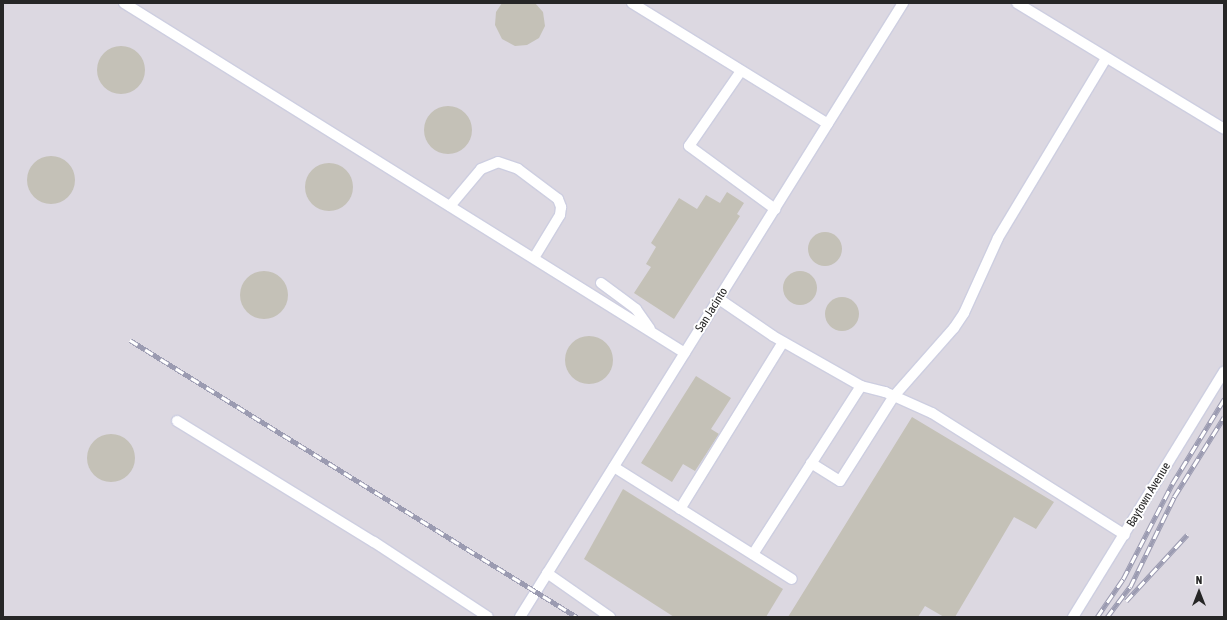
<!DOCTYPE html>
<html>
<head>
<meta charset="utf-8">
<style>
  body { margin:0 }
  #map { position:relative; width:1227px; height:620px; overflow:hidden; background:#e9e4d7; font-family:"Asap Condensed",sans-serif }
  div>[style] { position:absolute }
  .industrial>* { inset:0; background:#dcd8e1; transform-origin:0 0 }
  .building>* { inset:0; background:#c4c1b7 }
  .round { border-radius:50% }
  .roads { filter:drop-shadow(1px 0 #cdcee0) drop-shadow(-1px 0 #cdcee0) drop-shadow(0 1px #cdcee0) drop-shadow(0 -1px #cdcee0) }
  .minor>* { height:10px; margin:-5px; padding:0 5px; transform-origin:5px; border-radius:5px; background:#fff }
  .rail>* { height:4.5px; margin-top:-2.25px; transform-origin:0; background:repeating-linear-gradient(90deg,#fff 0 9px,#9b9bb1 0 18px); box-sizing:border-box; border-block:1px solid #9b9bb1 }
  span { translate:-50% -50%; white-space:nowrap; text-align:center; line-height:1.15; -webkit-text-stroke:4px #fff; paint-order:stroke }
  .street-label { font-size:12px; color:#262626 }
  .frame { position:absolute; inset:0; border:4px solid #262626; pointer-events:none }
  .north { position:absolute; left:1179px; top:572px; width:40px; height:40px; -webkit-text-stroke:3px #fff; paint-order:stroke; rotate:0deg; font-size:11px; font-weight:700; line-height:16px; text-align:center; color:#262626 }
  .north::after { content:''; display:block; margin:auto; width:14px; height:18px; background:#262626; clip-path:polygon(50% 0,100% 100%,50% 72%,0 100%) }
</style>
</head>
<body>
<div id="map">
  <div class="industrial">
    <i style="left:3px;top:3px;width:1221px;height:614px"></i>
  </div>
  <div class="building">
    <i style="clip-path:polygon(502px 3px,535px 3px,543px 12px,545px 26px,539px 38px,527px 45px,515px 46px,502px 39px,495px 25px,496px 12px)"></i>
    <i class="round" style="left:97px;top:46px;width:48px;height:48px"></i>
    <i class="round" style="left:424px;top:106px;width:48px;height:48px"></i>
    <i class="round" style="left:27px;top:156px;width:48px;height:48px"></i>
    <i class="round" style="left:305px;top:163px;width:48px;height:48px"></i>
    <i style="clip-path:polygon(727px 192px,744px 203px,737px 214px,740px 216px,674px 319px,634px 293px,651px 267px,646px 264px,656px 247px,651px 243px,679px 198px,697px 209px,706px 195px,720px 203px)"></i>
    <i class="round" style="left:808px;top:232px;width:34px;height:34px"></i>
    <i class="round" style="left:240px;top:271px;width:48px;height:48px"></i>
    <i class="round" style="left:783px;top:271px;width:34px;height:34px"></i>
    <i class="round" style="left:825px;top:297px;width:34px;height:34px"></i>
    <i class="round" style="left:565px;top:336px;width:48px;height:48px"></i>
    <i style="clip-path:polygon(696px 376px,731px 398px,711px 429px,719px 434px,695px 471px,683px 464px,672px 482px,641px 463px)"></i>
    <i style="clip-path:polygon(912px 417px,1054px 502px,1036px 529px,1014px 517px,955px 617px,944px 617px,925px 606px,918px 617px,788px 617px)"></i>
    <i class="round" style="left:87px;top:434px;width:48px;height:48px"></i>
    <i style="clip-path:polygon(623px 489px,783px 589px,766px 617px,674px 617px,584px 559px)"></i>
  </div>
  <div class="roads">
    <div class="minor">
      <i style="left:124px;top:3px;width:661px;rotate:31.96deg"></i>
      <i style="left:632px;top:3px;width:230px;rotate:31.7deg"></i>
      <i style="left:1017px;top:3px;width:242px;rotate:31.3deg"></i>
      <i style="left:741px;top:71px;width:91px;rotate:124.7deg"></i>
      <i style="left:689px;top:146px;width:107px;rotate:36.2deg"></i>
      <i style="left:450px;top:206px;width:48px;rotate:-50deg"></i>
      <i style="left:481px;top:169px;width:18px;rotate:-22deg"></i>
      <i style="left:498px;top:162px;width:21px;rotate:19deg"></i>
      <i style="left:518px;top:169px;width:50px;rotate:36.9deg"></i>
      <i style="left:558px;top:199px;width:9px;rotate:69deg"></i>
      <i style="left:561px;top:207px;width:8px;rotate:97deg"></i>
      <i style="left:560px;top:215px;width:50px;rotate:121.2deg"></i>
      <i style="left:601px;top:283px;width:44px;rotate:36.6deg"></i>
      <i style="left:636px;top:309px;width:24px;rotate:55deg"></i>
      <i style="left:719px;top:299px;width:65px;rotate:34.4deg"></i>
      <i style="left:773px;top:336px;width:101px;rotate:29.6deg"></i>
      <i style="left:861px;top:386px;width:200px;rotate:122.7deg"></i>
      <i style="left:861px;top:386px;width:25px;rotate:14deg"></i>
      <i style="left:885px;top:392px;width:51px;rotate:24.1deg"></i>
      <i style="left:932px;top:413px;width:228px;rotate:32.3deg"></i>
      <i style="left:177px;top:421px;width:231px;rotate:31.6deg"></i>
      <i style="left:374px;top:542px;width:136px;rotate:33.3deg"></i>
      <i style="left:811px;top:463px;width:34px;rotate:32deg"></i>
      <i style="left:840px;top:481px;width:101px;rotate:-57.6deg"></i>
      <i style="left:894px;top:396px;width:91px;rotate:-48.6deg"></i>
      <i style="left:954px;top:328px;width:18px;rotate:-56deg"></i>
      <i style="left:964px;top:313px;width:82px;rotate:-65.6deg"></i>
      <i style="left:998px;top:238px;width:210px;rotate:-59deg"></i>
      <i style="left:614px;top:467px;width:210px;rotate:32.2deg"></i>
      <i style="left:680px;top:509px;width:196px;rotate:-58.3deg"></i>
      <i style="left:547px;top:573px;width:77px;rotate:34.9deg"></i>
      <i style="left:520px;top:617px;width:724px;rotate:-58.04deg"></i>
      <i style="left:1073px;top:617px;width:288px;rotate:-58.4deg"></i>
    </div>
  </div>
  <div class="rail">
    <i style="left:130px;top:340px;width:526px;rotate:31.79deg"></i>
    <i style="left:1126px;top:601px;width:90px;rotate:-47.3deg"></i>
    <i style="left:1097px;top:617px;width:46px;rotate:-55.6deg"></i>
    <i style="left:1123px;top:579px;width:107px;rotate:-62.7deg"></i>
    <i style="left:1172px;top:484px;width:100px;rotate:-58.5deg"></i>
    <i style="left:1107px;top:617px;width:38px;rotate:-53deg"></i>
    <i style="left:1130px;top:587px;width:100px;rotate:-63.9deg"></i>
    <i style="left:1174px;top:497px;width:94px;rotate:-58deg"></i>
  </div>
  <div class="street-label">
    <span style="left:712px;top:310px;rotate:-58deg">San Jacinto</span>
    <span style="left:1149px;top:495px;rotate:-59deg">Baytown Avenue</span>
  </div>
  <div class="frame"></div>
  <div class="north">N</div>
</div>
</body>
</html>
